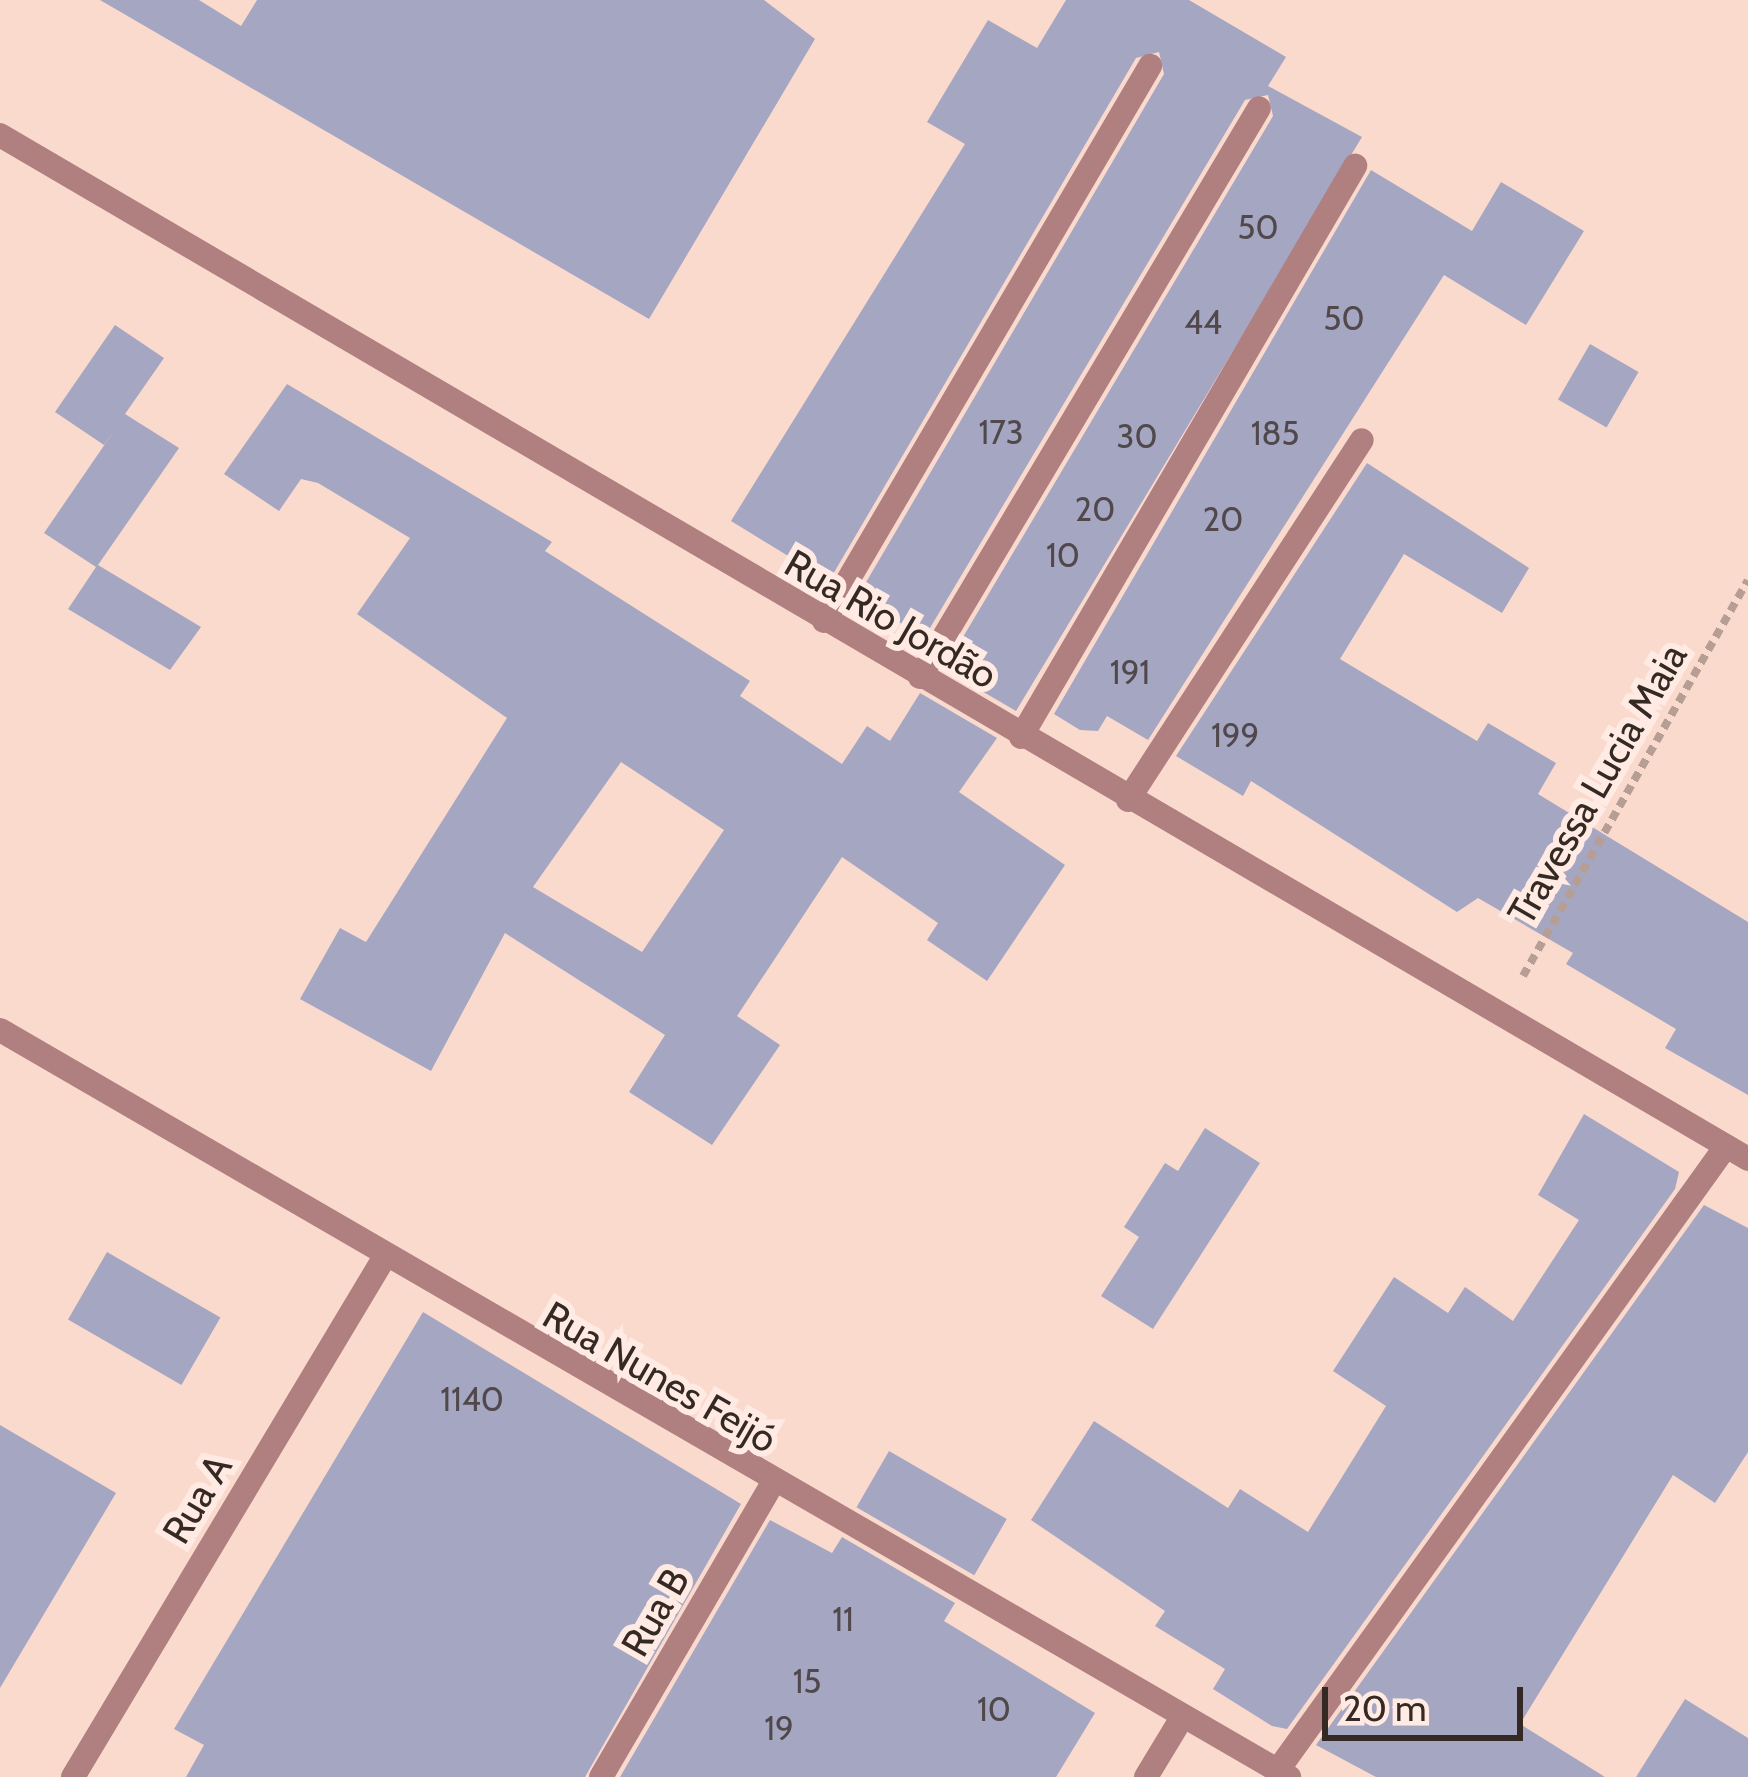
<!DOCTYPE html>
<html>
<head>
<meta charset="utf-8">
<style>
  body { margin:0 }
  #map { position:relative; width:1748px; height:1777px; overflow:hidden; background:#fbdace; font-family:Cabin,sans-serif }
  div>[style] { position:absolute }
  .building>* { inset:0; background:#a5a6c2; transform-origin:0 0 }
  .path>* { height:8px; margin-top:-4px; transform-origin:0; background:repeating-linear-gradient(90deg,#b79e94 0 9px,transparent 0 15px) }
  .service>* { height:24px; margin:-12px; padding:0 12px; transform-origin:12px; border-radius:12px; background:#b07f80 }
  .minor>* { height:24px; margin:-12px; padding:0 12px; transform-origin:12px; border-radius:12px; background:#b07f80 }
  span { translate:-50% -50%; white-space:nowrap; text-align:center; line-height:1.15; -webkit-text-stroke:12px #ffebe3; paint-order:stroke }
  .number-label { font-size:33px; color:#51484c }
  .number-label span { -webkit-text-stroke-width:0 }
  .street-label { font-size:39px; color:#352924 }
  .scale { position:absolute; left:1322px; top:1687px; width:201px; height:54px; box-sizing:border-box; border:6px solid #352924; border-top:0; padding-left:15px; font-size:36px; line-height:42px; white-space:nowrap; color:#352924; -webkit-text-stroke:9px #ffebe3; paint-order:stroke }
</style>
</head>
<body>
<div id="map">
  <div class="building">
    <i style="clip-path:polygon(100px 0,199px 0,241px 26px,257px 0,764px 0,815px 39px,649px 319px)"></i>
    <i style="clip-path:polygon(1066px 0,1189px 0,1286px 57px,1268px 86px,1362px 137px,1016px 711px,944px 669px,1273px 116px,1268px 95px,1245px 100px,924px 638px,858px 596px,1164px 74px,1159px 52px,1136px 58px,829px 581px,731px 521px,965px 144px,927px 122px,988px 20px,1037px 48px)"></i>
    <i style="clip-path:polygon(1371px 170px,1472px 231px,1501px 182px,1584px 231px,1526px 325px,1444px 275px,1148px 740px,1107px 716px,1098px 731px,1080px 730px,1054px 714px)"></i>
    <i style="clip-path:polygon(115px 325px,164px 358px,125px 414px,179px 448px,98px 565px,201px 627px,170px 670px,68px 609px,96px 567px,44px 533px,116px 428px,104px 445px,55px 412px)"></i>
    <i style="left:1590px;top:344px;width:56px;height:64px;rotate:30deg"></i>
    <i style="clip-path:polygon(evenodd,287px 384px,552px 542px,545px 551px,750px 681px,740px 696px,842px 764px,867px 726px,890px 741px,920px 693px,997px 738px,959px 792px,1065px 865px,987px 981px,927px 940px,938px 923px,842px 857px,737px 1016px,780px 1045px,712px 1145px,629px 1092px,665px 1035px,505px 933px,431px 1071px,300px 999px,340px 928px,366px 942px,507px 718px,357px 614px,410px 538px,318px 483px,301px 479px,279px 511px,224px 474px,287px 384px,621px 762px,724px 830px,642px 952px,533px 887px,621px 762px)"></i>
    <i style="clip-path:polygon(1367px 463px,1529px 568px,1502px 613px,1404px 554px,1340px 659px,1477px 741px,1488px 723px,1556px 763px,1538px 794px,1748px 922px,1748px 1095px,1665px 1048px,1676px 1029px,1566px 964px,1573px 953px,1478px 898px,1457px 912px,1251px 781px,1243px 796px,1176px 756px)"></i>
    <i style="clip-path:polygon(1584px 1114px,1679px 1172px,1675px 1189px,1287px 1729px,1272px 1726px,1213px 1689px,1225px 1669px,1155px 1626px,1165px 1611px,1031px 1520px,1094px 1421px,1228px 1508px,1240px 1489px,1308px 1532px,1386px 1406px,1333px 1371px,1394px 1277px,1448px 1313px,1465px 1287px,1513px 1321px,1579px 1220px,1538px 1195px)"></i>
    <i style="clip-path:polygon(1205px 1128px,1260px 1163px,1153px 1329px,1101px 1296px,1139px 1237px,1124px 1227px,1165px 1163px,1178px 1171px)"></i>
    <i style="clip-path:polygon(1704px 1205px,1748px 1228px,1748px 1452px,1715px 1503px,1673px 1475px,1520px 1724px,1605px 1777px,1376px 1777px,1316px 1745px)"></i>
    <i style="left:107px;top:1252px;width:131px;height:78px;rotate:30deg"></i>
    <i style="clip-path:polygon(423px 1312px,741px 1504px,585px 1777px,186px 1777px,204px 1745px,174px 1729px)"></i>
    <i style="clip-path:polygon(0 1425px,116px 1493px,0 1688px)"></i>
    <i style="left:889px;top:1451px;width:136px;height:65px;rotate:30deg"></i>
    <i style="clip-path:polygon(770px 1520px,832px 1553px,842px 1537px,955px 1603px,944px 1621px,1095px 1713px,1056px 1777px,620px 1777px)"></i>
    <i style="clip-path:polygon(1685px 1699px,1748px 1738px,1748px 1777px,1636px 1777px)"></i>
  </div>
  <div class="path">
    <i style="left:1523px;top:976px;width:455px;rotate:-60.4deg"></i>
  </div>
  <div class="service">
    <i style="left:824px;top:621px;width:644px;rotate:-59.57deg"></i>
    <i style="left:920px;top:677px;width:662px;rotate:-59.21deg"></i>
    <i style="left:1021px;top:737px;width:662px;rotate:-59.67deg"></i>
    <i style="left:1128px;top:800px;width:429px;rotate:-57deg"></i>
  </div>
  <div class="minor">
    <i style="left:0;top:135px;width:2026px;rotate:30.36deg"></i>
    <i style="left:0;top:1030px;width:1490px;rotate:30.09deg"></i>
    <i style="left:1278px;top:1770px;width:768px;rotate:-54.32deg"></i>
    <i style="left:73px;top:1777px;width:605px;rotate:-59.07deg"></i>
    <i style="left:601px;top:1777px;width:339px;rotate:-59.7deg"></i>
    <i style="left:1146px;top:1777px;width:71px;rotate:-58.8deg"></i>
  </div>
  <div class="number-label">
    <span style="left:1258px;top:228px">50</span>
    <span style="left:1344px;top:319px">50</span>
    <span style="left:1203px;top:323px">44</span>
    <span style="left:1001px;top:433px">173</span>
    <span style="left:1275px;top:434px">185</span>
    <span style="left:1137px;top:437px">30</span>
    <span style="left:1095px;top:510px">20</span>
    <span style="left:1223px;top:520px">20</span>
    <span style="left:1063px;top:556px">10</span>
    <span style="left:1130px;top:673px">191</span>
    <span style="left:1235px;top:736px">199</span>
    <span style="left:472px;top:1400px">1140</span>
    <span style="left:843px;top:1620px">11</span>
    <span style="left:807px;top:1682px">15</span>
    <span style="left:994px;top:1710px">10</span>
    <span style="left:779px;top:1729px">19</span>
  </div>
  <div class="street-label">
    <span style="left:891px;top:619px;rotate:30deg">Rua Rio Jordão</span>
    <span style="left:1597px;top:784px;rotate:-60deg">Travessa Lucia Maia</span>
    <span style="left:660px;top:1377px;rotate:30deg">Rua Nunes Feijó</span>
    <span style="left:197px;top:1499px;rotate:-59deg">Rua A</span>
    <span style="left:655px;top:1612px;rotate:-60deg">Rua B</span>
  </div>
  <div class="scale">20 m</div>
</div>
</body>
</html>
